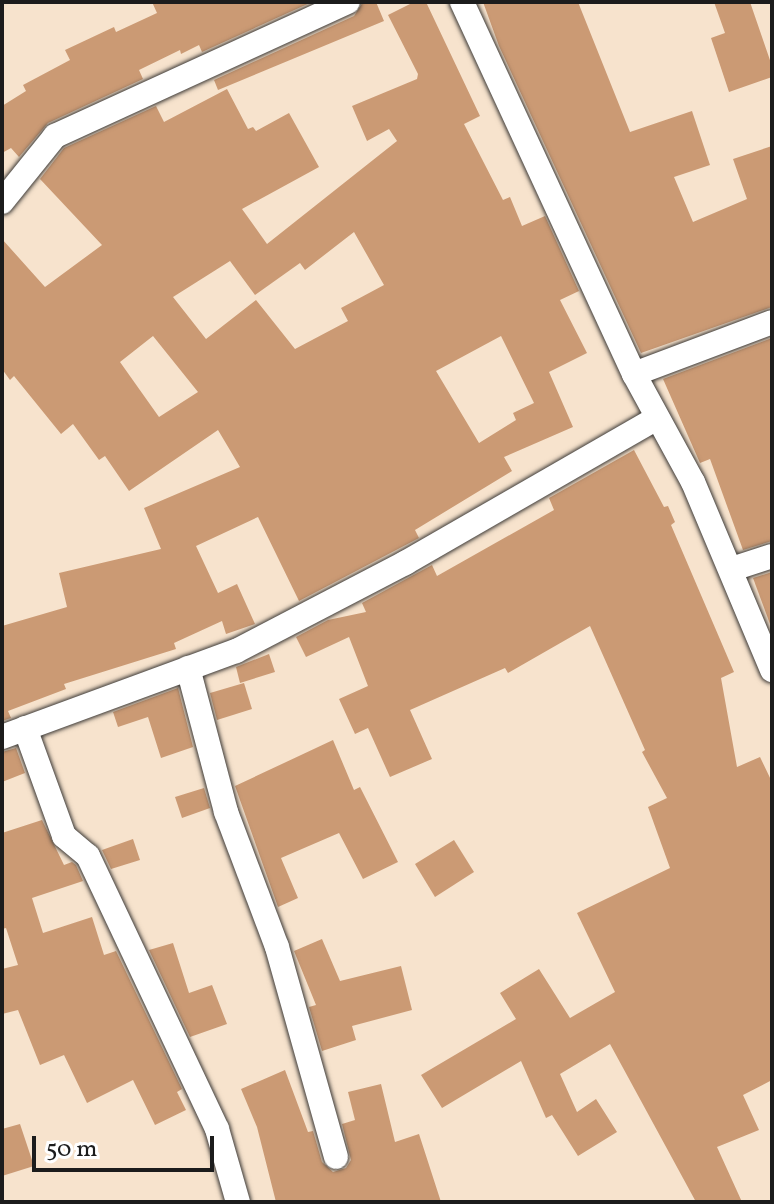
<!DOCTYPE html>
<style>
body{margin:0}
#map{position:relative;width:774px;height:1204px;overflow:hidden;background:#f7e3cd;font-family:Vollkorn,serif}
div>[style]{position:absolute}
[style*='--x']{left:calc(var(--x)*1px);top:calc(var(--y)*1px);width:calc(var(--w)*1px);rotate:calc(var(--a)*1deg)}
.building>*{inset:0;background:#cb9a74}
.roads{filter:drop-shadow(0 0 2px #3d3a37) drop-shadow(0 0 2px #3d3a37)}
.minor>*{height:24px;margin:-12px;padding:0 12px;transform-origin:12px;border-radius:12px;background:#fff}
span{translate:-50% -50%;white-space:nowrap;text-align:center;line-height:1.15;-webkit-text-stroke:7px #fff;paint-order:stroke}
.frame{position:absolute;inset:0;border:4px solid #1c1c1c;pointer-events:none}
.scale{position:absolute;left:32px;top:1136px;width:182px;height:36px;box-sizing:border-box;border:4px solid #1c1c1c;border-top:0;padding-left:10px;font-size:24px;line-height:28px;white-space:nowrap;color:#1c1c1c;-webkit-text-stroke:6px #fff;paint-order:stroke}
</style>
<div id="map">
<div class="building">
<div style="clip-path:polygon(152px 2px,312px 2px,202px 52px,199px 45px,181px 54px,180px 50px,139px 70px,143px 79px,48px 123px,19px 157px,11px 148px,2px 153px,2px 106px,26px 91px,23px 85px,70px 60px,65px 50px,114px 27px,116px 32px,157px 13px)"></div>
<div style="clip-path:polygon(363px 2px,376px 2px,384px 21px,218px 90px,214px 80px,354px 16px)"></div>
<div style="clip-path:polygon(evenodd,414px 2px,426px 2px,480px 116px,464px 124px,503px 200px,510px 197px,522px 226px,545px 216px,579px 291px,560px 300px,587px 353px,549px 372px,573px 427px,504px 457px,512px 471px,415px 530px,419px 538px,299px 601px,258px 517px,196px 546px,218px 593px,237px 584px,255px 624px,226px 634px,222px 621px,174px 643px,176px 649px,64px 684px,66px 689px,8px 711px,11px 718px,2px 721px,2px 626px,67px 607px,59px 573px,161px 549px,144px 508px,240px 467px,218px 430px,129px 491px,105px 456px,99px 460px,73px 424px,61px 434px,14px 376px,10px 380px,2px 369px,2px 239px,45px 287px,102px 245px,40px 179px,64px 148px,156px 106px,164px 122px,227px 89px,248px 129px,253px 127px,256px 131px,289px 113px,319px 167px,242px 209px,267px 244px,397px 141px,389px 129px,367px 141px,352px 106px,417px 79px,418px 74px,388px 15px,414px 2px,354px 232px,384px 285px,341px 308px,348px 321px,295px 349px,256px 300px,206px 339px,173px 297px,230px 261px,255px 295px,300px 263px,305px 270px,354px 232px,414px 2px,153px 336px,198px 392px,159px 417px,120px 362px,153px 336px,414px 2px,501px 336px,534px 403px,513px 413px,516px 420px,479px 443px,436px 371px,501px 336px)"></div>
<div style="clip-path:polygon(483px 2px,578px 2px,630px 132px,692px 111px,710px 165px,674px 177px,693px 222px,747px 199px,733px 159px,772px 146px,772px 307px,641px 353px,499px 46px)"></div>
<div style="clip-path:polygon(714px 2px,750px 2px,772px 66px,772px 77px,729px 92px,711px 38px,725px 33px)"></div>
<div style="clip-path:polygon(772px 338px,772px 541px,743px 550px,710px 459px,700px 463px,663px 379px)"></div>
<div style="clip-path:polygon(634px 450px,664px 507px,668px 506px,675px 522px,671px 525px,734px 672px,721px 678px,737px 767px,760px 757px,772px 782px,772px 1080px,743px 1095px,759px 1130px,717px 1147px,742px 1202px,696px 1202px,610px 1044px,560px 1074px,577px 1112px,596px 1099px,617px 1132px,578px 1156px,552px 1115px,546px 1118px,521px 1061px,442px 1108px,421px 1075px,516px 1019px,500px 993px,539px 969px,570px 1018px,615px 992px,577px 913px,670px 868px,648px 807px,667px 798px,642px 752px,645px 750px,590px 626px,508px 673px,505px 668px,410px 710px,432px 759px,390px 777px,368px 728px,355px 734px,339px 699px,368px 686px,349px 637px,306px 657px,296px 637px,328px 620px,366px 612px,362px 603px,432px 565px,437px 576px,554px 510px,549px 498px)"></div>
<div style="clip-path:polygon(772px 572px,772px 623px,770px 624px,753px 578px)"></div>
<div style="clip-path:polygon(269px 654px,275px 672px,240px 683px,236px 667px)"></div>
<div style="clip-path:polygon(244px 683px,252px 709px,217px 720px,210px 693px)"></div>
<div style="clip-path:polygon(178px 688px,193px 747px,161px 758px,148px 717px,118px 727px,113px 712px)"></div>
<div style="clip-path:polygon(333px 740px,354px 790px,360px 787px,398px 862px,363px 879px,339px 833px,281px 858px,298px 898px,278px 907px,235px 786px)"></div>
<div style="clip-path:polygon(16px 748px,25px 773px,2px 782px,2px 752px)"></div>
<div style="clip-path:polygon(204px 788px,210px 808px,182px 818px,175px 797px)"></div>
<div style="clip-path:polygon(42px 820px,64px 865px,72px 862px,76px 865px,83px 881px,32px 898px,43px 933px,92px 917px,104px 955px,116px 951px,182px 1089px,177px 1092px,186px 1110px,155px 1125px,133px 1080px,87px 1103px,64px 1055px,40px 1065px,18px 1010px,2px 1014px,2px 969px,18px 965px,6px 928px,2px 929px,2px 833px)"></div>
<div style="clip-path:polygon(133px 839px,140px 860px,111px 869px,102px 850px)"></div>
<div style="clip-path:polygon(454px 840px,474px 872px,435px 897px,415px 864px)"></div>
<div style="clip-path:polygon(322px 939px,340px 981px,401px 966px,412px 1010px,352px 1026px,356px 1040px,322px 1051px,309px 1007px,316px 1005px,294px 951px)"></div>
<div style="clip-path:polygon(173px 943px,189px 993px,212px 985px,227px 1024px,190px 1037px,149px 950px)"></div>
<div style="clip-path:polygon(285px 1070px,308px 1132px,313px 1131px,322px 1162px,333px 1172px,346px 1168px,351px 1160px,342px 1124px,355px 1120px,348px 1092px,381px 1084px,395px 1142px,419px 1134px,441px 1202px,276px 1202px,257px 1127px,241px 1089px)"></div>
<div style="clip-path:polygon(20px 1124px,34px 1166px,2px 1176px,2px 1129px)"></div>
</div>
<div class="roads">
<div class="minor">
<div style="--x:462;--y:2;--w:410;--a:65.2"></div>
<div style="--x:634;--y:374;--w:123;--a:61.4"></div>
<div style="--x:693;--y:482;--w:204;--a:67.2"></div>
<div style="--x:2;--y:202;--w:85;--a:-51.2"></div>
<div style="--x:55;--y:136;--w:322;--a:-24.6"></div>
<div style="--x:634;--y:374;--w:147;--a:-20.6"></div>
<div style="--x:732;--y:569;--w:42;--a:-18"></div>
<div style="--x:188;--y:668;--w:149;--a:75.2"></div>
<div style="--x:226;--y:812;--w:144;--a:69.3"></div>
<div style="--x:277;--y:947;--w:218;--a:74.3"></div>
<div style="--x:25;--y:728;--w:115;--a:70.1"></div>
<div style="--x:64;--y:836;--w:31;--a:40"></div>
<div style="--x:88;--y:856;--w:302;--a:64.7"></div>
<div style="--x:217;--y:1129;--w:76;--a:74"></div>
<div style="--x:2;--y:737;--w:249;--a:-20.2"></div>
<div style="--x:236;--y:651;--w:191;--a:-27.5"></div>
<div style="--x:405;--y:563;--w:291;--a:-29.9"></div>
</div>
</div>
<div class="frame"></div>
<div class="scale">50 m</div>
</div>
